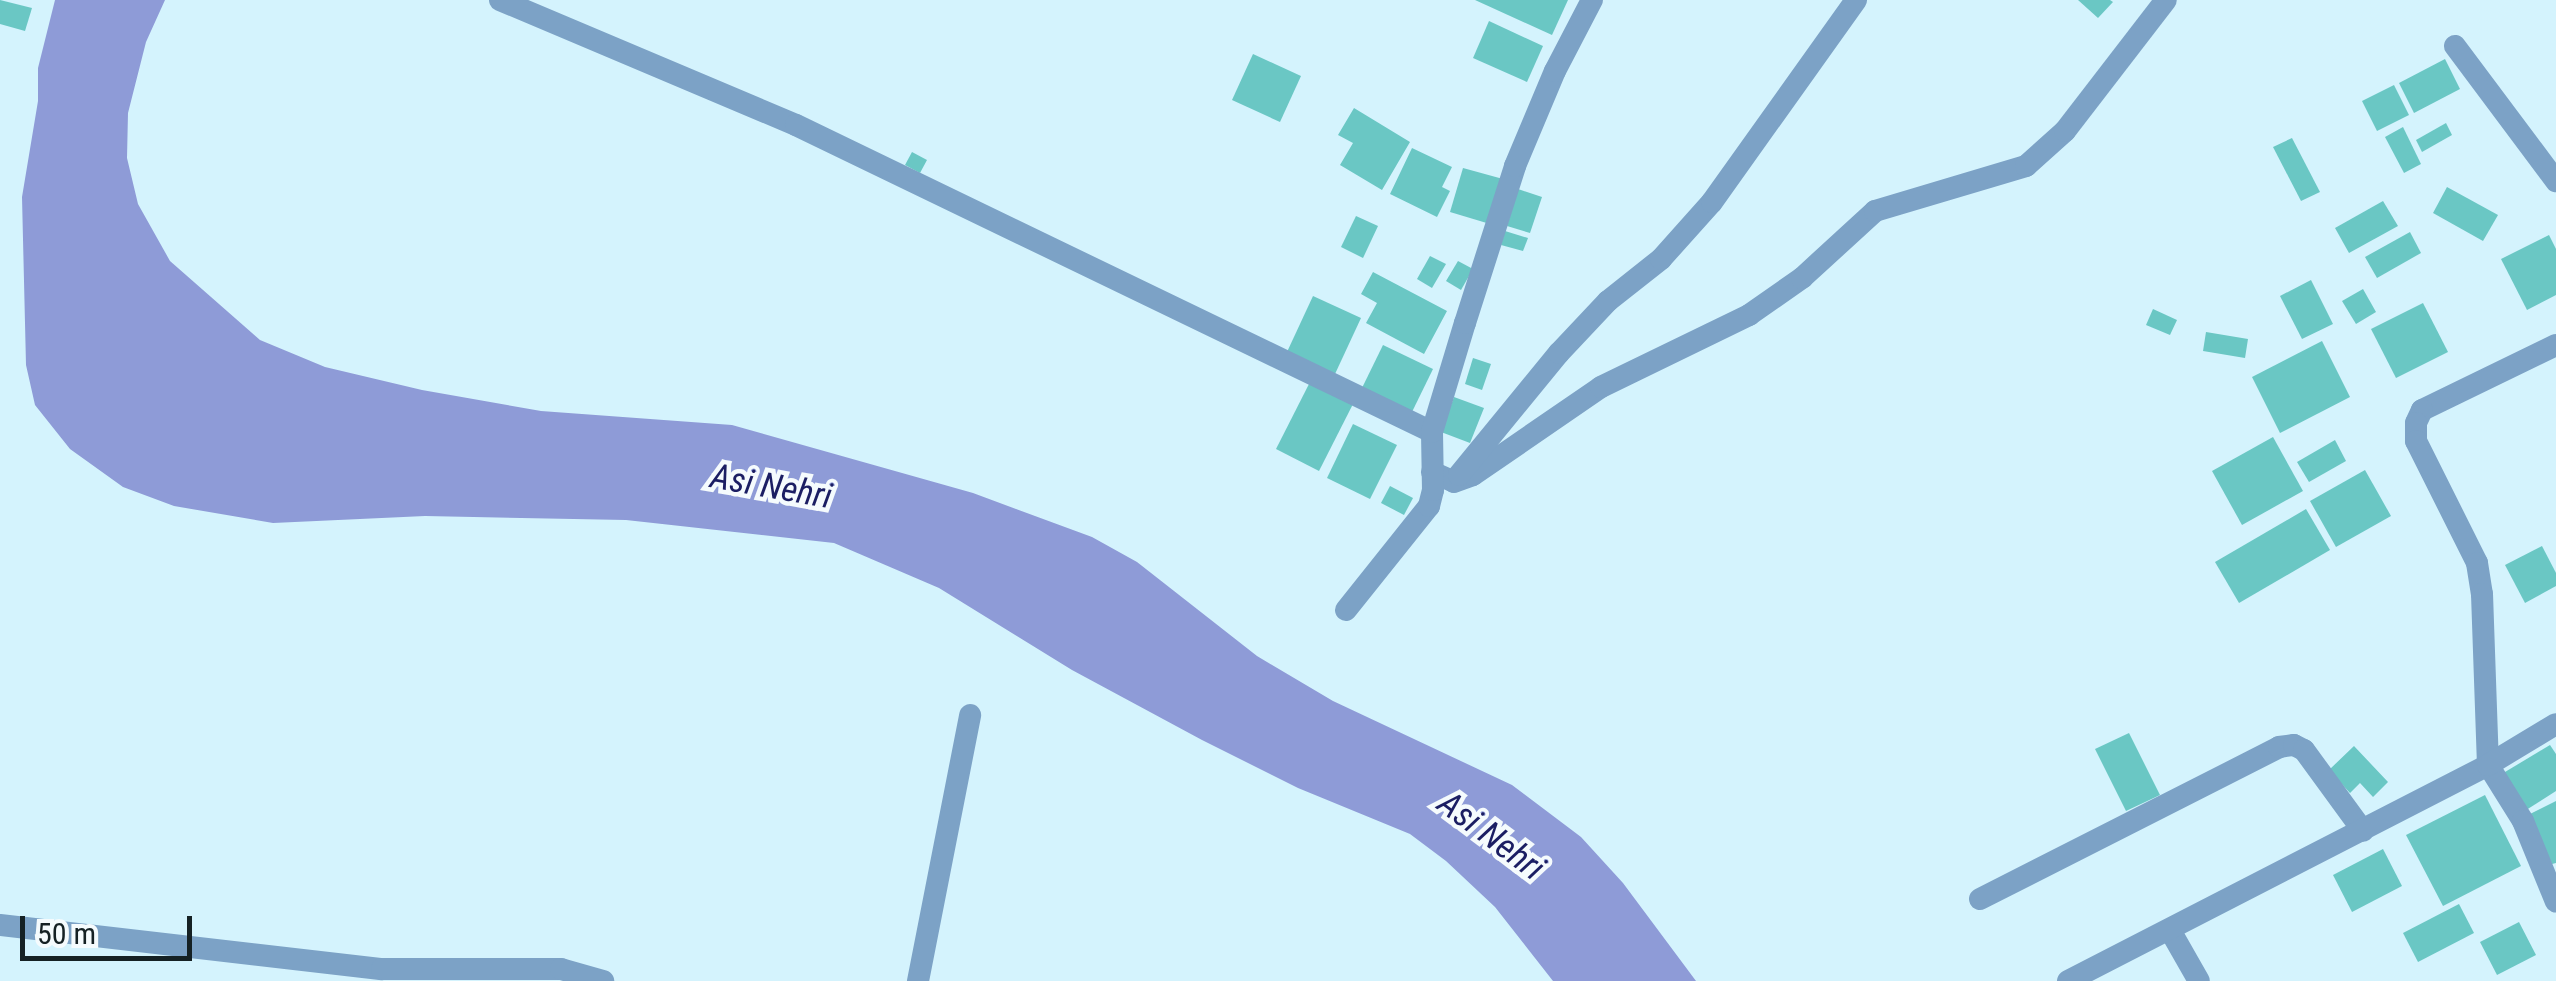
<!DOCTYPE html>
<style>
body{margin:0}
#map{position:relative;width:2556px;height:981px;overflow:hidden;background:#d4f3fd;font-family:"Roboto Condensed",sans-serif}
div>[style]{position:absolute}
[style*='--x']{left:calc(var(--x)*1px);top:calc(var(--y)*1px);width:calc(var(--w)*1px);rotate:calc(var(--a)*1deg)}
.water>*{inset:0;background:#8e9bd7}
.building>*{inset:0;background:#6ac7c4}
.minor>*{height:22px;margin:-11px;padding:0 11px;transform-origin:11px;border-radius:11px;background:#7ca2c6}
span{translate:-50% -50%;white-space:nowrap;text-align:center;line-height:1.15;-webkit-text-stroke:9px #f5fbfd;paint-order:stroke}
.water-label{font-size:35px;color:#1b1e63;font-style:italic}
.scale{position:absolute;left:20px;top:916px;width:172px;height:45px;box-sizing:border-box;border:5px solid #152124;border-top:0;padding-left:12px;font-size:30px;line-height:35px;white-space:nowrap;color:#152124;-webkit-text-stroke:8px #f5fbfd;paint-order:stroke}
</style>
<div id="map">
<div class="water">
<div style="clip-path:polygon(55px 0,165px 0,146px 42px,128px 113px,127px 158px,138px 204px,170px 261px,260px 340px,325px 367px,422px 390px,541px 411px,732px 425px,973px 493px,1092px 537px,1137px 562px,1257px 656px,1333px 701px,1512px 785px,1581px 837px,1623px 883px,1696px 981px,1553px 981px,1495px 907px,1446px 861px,1410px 834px,1298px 788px,1202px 740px,1072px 670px,939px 588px,834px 543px,626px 520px,425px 516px,273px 523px,174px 506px,123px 487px,70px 449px,35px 405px,26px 365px,22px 197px,38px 101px,38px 68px)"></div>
</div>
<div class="building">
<div style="clip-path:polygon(0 0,32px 8px,25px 31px,0 24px)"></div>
<div style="clip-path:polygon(1475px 0,1568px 0,1552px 35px)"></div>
<div style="clip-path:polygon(2078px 0,2110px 0,2113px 2px,2098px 18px)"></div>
<div style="clip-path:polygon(1489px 21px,1543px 46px,1527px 82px,1473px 58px)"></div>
<div style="clip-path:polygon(1253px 54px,1301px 76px,1280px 122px,1232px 100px)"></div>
<div style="clip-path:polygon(2445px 59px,2460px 89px,2414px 113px,2399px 83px)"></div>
<div style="clip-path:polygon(2394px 85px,2409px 115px,2377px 131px,2362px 101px)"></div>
<div style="clip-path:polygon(1354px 108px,1410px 142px,1382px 190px,1340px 165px,1353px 143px,1338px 135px)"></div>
<div style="clip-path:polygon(2446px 123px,2452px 135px,2422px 152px,2416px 140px)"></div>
<div style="clip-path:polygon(2403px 127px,2421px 164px,2404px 173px,2385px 137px)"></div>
<div style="clip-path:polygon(2292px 138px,2320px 192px,2301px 201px,2273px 147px)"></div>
<div style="clip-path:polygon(1412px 148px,1452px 167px,1442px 187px,1450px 191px,1437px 217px,1390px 194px)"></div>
<div style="clip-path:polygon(912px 152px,927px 160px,920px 173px,905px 165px)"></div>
<div style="clip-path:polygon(1463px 168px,1503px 179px,1490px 224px,1450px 212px)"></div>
<div style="clip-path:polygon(2447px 187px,2498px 215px,2483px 241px,2433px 213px)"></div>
<div style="clip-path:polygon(1518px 189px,1542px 197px,1530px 233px,1507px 226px)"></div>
<div style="clip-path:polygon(2383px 201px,2398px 226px,2349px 253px,2335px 228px)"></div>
<div style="clip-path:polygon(1356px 216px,1378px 226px,1363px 258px,1341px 247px)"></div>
<div style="clip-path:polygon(1505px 231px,1528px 238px,1523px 251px,1501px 245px)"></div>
<div style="clip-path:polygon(2410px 232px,2421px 253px,2377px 278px,2365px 257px)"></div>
<div style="clip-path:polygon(2549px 235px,2556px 249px,2556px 295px,2527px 310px,2501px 259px)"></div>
<div style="clip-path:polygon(1430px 256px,1446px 264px,1432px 288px,1417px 279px)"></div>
<div style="clip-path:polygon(1458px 261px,1473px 269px,1461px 290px,1446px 281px)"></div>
<div style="clip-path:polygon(1373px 272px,1447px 311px,1424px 354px,1366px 323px,1377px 303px,1361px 294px)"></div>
<div style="clip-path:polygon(2311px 280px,2333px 324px,2302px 339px,2280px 296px)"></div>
<div style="clip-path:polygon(2363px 289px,2376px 312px,2356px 324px,2342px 301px)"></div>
<div style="clip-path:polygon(1313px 296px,1361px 318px,1335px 374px,1287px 352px)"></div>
<div style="clip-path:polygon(2423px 303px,2448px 352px,2396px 378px,2371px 329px)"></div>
<div style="clip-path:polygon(2153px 309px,2177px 320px,2170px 335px,2146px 325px)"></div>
<div style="clip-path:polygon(2206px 332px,2248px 339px,2245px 358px,2203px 351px)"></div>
<div style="clip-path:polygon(2322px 341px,2350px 397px,2280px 433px,2252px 377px)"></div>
<div style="clip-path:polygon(1383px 345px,1433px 369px,1411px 414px,1361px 390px)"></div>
<div style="clip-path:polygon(1473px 358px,1491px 364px,1482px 390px,1465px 384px)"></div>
<div style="clip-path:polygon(1310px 382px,1353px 404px,1319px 471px,1276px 449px)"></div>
<div style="clip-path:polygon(1454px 397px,1484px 408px,1470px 443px,1441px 432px)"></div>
<div style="clip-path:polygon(1353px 424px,1397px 445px,1370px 499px,1327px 478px)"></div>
<div style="clip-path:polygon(2273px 437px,2303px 491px,2242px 525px,2212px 471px)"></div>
<div style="clip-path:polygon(2335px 440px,2346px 461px,2309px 482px,2297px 462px)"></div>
<div style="clip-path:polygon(2365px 470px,2391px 516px,2336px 547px,2310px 501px)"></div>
<div style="clip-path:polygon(1390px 486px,1413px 498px,1404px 515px,1381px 503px)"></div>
<div style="clip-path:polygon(2306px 509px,2330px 550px,2239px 603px,2215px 562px)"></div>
<div style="clip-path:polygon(2542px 546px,2556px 573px,2556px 586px,2525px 603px,2505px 565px)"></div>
<div style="clip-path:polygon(2129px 733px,2160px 795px,2126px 811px,2095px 749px)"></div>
<div style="clip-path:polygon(2550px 745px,2556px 754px,2556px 791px,2523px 812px,2500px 775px)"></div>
<div style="clip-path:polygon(2354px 746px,2388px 782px,2373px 797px,2360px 783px,2350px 793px,2329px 770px)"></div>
<div style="clip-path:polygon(2485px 795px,2521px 866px,2443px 906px,2406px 835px)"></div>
<div style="clip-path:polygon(2556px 801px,2556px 863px,2552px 864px,2528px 815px)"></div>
<div style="clip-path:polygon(2383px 849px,2402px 886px,2352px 912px,2333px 875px)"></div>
<div style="clip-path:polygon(2459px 904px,2474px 933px,2418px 962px,2403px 933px)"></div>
<div style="clip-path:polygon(2519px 922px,2536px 955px,2497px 975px,2480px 942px)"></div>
</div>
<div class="minor">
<div style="--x:500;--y:0;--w:321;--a:22.9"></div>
<div style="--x:796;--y:125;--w:706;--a:25.77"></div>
<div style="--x:2455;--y:46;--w:169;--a:53.2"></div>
<div style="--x:2556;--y:345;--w:149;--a:154.1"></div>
<div style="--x:2422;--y:410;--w:14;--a:115"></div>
<div style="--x:2416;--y:423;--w:18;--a:90"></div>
<div style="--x:2416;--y:441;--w:136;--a:63.4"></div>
<div style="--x:2477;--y:563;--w:31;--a:81"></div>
<div style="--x:2482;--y:594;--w:171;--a:88"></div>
<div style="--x:2488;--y:765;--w:66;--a:58"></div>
<div style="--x:2523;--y:821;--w:87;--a:67.8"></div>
<div style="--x:1432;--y:472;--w:24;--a:24"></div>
<div style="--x:1454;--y:482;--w:20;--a:-20"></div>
<div style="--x:1473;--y:475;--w:155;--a:-34.5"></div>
<div style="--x:1601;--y:387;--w:165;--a:-25.9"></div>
<div style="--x:1749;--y:315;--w:65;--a:-34.9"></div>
<div style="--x:1802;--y:278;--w:99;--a:-42.5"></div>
<div style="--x:1875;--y:211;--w:158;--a:-16.6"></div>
<div style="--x:2026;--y:166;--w:52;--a:-41.9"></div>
<div style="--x:2065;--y:131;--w:165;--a:-52.4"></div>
<div style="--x:1459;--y:475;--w:158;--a:-50.7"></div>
<div style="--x:1559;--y:353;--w:71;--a:-46.7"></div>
<div style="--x:1608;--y:301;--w:68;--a:-38.4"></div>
<div style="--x:1661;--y:259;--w:76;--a:-48.2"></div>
<div style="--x:1712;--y:202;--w:248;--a:-54.5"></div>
<div style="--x:1346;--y:610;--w:133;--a:-51.4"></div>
<div style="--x:1429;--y:506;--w:16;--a:-76"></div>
<div style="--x:1433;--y:490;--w:58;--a:-91"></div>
<div style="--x:1432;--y:432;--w:114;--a:-73.2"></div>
<div style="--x:1465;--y:323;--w:165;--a:-72.3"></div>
<div style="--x:1515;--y:166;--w:103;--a:-67.2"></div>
<div style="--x:1555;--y:71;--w:80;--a:-62.5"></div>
<div style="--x:1980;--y:899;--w:335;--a:-26.9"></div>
<div style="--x:2279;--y:747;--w:15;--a:-8"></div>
<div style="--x:2294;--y:745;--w:11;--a:27"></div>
<div style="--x:2304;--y:750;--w:100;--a:53.9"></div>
<div style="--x:0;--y:925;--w:385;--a:6.6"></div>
<div style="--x:382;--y:969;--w:179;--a:0"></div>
<div style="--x:561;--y:969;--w:44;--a:15.9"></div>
<div style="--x:2171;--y:932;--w:56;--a:60.3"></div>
<div style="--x:918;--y:981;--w:271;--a:-78.9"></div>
<div style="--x:2068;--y:981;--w:472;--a:-27.2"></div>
<div style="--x:2488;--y:765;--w:79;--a:-31.1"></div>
</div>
<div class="water-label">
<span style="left:771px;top:487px;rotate:10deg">Asi Nehri</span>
<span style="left:1491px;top:836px;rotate:37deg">Asi Nehri</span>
</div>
<div class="scale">50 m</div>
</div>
